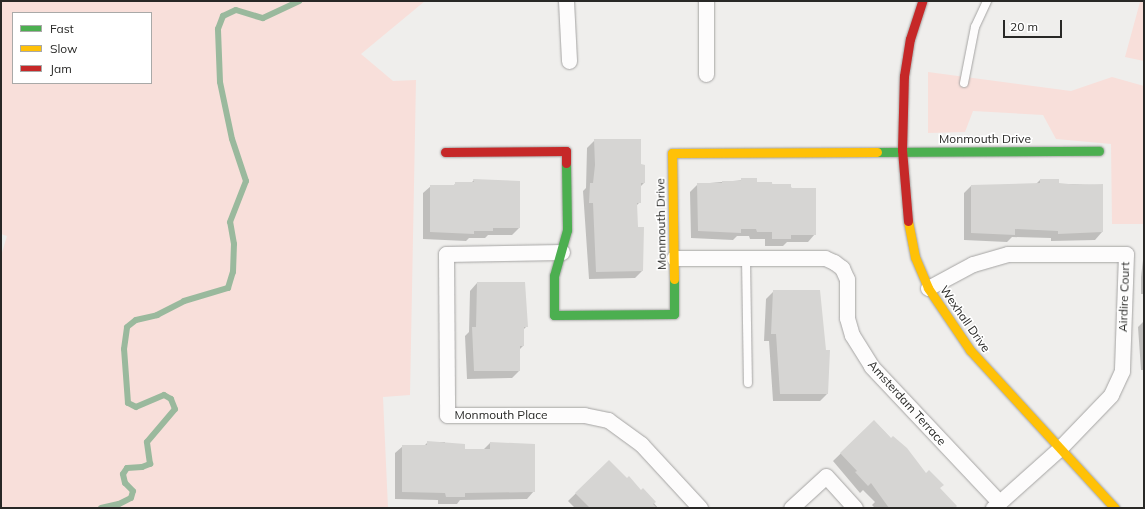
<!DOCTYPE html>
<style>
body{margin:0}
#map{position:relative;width:1145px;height:509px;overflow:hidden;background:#efeeec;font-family:Mulish,sans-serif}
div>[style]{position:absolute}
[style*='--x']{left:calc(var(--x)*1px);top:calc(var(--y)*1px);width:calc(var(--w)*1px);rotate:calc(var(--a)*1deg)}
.green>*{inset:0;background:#f8dfda}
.shadow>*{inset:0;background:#0003}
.stream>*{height:6px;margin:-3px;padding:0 3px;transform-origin:3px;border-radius:3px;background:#9ab99d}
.building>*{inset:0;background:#d6d5d3}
.roads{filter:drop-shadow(0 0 1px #a5a4a3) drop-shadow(0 0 1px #a5a4a3)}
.lane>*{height:8px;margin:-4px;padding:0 4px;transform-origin:4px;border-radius:4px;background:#fdfcfc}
.street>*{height:15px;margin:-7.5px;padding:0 7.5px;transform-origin:7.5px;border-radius:7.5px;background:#fdfcfc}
.fast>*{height:9px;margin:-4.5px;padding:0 4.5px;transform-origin:4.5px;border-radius:4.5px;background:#4caf50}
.slow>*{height:9px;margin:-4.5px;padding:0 4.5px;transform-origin:4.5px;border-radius:4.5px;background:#ffc107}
.jam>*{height:9px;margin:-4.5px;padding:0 4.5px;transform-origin:4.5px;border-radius:4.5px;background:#c62828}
span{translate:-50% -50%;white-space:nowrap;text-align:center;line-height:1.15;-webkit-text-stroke:3px #fff;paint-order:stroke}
.street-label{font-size:12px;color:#282826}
.frame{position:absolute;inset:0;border:2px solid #282826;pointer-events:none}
.legend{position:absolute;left:12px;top:12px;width:140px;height:72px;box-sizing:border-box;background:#fff;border:1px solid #a9a9a8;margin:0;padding:5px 7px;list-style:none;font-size:12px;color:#282826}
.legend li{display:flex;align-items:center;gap:8px;height:20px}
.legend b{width:20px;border:1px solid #a9a9a8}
.scale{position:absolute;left:1003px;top:20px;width:59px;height:18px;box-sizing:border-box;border:2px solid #282826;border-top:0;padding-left:5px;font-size:12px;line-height:14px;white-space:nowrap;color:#282826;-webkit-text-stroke:3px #fff;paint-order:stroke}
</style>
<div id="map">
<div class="green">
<div style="clip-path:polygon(evenodd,1px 1px,425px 1px,361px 54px,393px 81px,416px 80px,410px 395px,383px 397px,388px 508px,1px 508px,1px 256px,7px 236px,1px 234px,1px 1px,13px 13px,151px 13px,151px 83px,13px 83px,13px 13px)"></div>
<div style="clip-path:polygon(1140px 2px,1144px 2px,1144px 61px,1125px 57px)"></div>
<div style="clip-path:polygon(928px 72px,1071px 91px,1112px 77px,1144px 86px,1144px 224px,1112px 224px,1111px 144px,1056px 139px,1043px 115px,973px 111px,965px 132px,928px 133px)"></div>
</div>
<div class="shadow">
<div style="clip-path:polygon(595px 140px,640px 165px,644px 183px,640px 187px,640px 202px,636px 206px,637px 228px,642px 271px,635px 278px,589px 279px,583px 191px,586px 188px,587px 148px)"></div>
<div style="clip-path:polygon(756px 179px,756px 183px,790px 185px,815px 234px,808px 242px,787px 242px,783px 246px,765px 246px,765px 239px,750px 239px,749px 236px,737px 236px,733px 240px,691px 238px,690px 192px,698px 184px)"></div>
<div style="clip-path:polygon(474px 180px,492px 180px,519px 228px,512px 235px,488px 235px,485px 238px,469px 238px,466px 241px,423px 239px,423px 193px,431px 186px,453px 186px,456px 183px,471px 183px)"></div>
<div style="clip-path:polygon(1040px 180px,1058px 184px,1102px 185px,1102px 232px,1095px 240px,1051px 241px,1051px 238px,1012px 237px,1007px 242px,964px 240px,964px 193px,971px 186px,1036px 184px)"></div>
<div style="clip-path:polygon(1144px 251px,1144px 294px,1141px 294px,1141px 277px)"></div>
<div style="clip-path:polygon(477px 283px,527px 326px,523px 330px,523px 346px,519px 350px,519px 371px,512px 378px,467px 379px,465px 336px,469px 332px,470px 291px)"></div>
<div style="clip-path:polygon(774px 291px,827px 394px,820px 401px,773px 401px,769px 341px,764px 341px,766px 299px)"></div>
<div style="clip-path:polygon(1144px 310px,1144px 370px,1141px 370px,1138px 327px,1143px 322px)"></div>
<div style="clip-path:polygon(874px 421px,939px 488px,954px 508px,875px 508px,872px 505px,875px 502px,863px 490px,860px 493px,833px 461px)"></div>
<div style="clip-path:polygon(428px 442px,445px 442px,445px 445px,464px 450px,483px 450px,490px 443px,534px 491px,527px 499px,460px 500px,457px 504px,438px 504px,438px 500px,395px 499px,395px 453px,403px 446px,424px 446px)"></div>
<div style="clip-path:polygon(609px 461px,626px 479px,641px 491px,643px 490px,658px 508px,575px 508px,568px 501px)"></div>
</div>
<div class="stream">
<div style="--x:101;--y:508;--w:18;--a:-13"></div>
<div style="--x:119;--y:504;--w:13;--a:-27"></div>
<div style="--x:131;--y:498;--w:7;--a:-74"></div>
<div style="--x:133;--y:491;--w:11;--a:-135"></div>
<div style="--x:125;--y:483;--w:9;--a:-103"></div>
<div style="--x:123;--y:474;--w:7;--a:-56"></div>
<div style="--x:127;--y:468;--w:15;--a:-4"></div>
<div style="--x:142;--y:467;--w:9;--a:-21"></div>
<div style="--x:150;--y:464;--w:22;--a:-98"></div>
<div style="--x:147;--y:442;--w:43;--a:-49.7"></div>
<div style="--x:175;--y:409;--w:11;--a:-112"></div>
<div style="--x:171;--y:399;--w:8;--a:-150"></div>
<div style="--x:164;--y:395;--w:30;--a:157"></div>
<div style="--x:136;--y:407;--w:9;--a:-153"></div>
<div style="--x:128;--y:403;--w:54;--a:-94.2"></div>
<div style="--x:124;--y:349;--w:22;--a:-82"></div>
<div style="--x:127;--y:327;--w:11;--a:-38"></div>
<div style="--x:136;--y:320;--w:22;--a:-13"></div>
<div style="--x:157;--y:315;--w:30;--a:-27"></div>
<div style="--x:184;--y:301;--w:46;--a:-16.5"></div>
<div style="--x:228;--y:288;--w:17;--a:-73"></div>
<div style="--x:233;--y:272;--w:28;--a:-88"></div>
<div style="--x:234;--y:244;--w:22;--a:-100"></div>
<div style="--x:230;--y:222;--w:44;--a:-68.7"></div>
<div style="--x:246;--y:181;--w:44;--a:-108.4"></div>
<div style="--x:232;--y:139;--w:58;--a:-101.9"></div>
<div style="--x:220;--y:82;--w:53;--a:-92.2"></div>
<div style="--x:218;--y:29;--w:14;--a:-69"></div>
<div style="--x:223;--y:16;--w:14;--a:-25"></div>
<div style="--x:236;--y:10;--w:28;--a:17"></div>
<div style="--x:263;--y:18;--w:40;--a:-25"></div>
</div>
<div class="building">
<div style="clip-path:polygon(594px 139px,641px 139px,641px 164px,645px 165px,645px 183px,641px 183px,641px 203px,637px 203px,638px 227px,644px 227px,643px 271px,596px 272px,593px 203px,589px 203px,590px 183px,593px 183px,595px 165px)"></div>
<div style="clip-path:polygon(741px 178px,757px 178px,757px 182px,772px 182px,772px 184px,791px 184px,791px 188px,816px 188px,816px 235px,791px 235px,791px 239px,772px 239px,772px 232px,757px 232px,756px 229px,741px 229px,741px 233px,698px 231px,697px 183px,722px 183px,722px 181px,741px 181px)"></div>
<div style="clip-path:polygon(473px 179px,520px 181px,520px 228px,493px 228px,493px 231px,474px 231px,474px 234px,430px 232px,430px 185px,455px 185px,455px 182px,474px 182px)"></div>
<div style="clip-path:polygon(1040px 179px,1059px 179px,1059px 183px,1078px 185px,1103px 184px,1103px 232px,1058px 234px,1058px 231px,1015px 229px,1015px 235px,971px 233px,971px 185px,1040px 183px)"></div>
<div style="clip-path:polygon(477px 282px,525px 282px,528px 327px,524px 327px,524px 346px,520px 346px,520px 371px,474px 371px,472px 327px,476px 327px)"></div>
<div style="clip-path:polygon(773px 290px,820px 290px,826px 350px,830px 350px,828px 394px,780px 394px,776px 334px,771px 334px)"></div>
<div style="clip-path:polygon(874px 420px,891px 438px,893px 436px,907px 448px,926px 473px,929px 470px,944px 485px,940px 488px,957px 506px,955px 508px,889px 508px,871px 483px,868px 486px,855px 472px,857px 471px,840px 453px)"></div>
<div style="clip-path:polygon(427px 441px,465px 444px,465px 449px,490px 449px,490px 442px,535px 444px,535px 492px,465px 493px,465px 497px,446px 497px,445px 493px,402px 492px,402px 445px,427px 445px)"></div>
<div style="clip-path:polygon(609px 460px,627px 478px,629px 476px,641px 490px,643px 488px,656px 502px,653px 504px,657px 508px,590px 508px,575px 493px)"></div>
</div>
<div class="roads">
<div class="lane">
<div style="--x:964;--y:83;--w:57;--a:-78.9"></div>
<div style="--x:975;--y:27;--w:29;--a:-65"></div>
<div style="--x:746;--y:259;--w:124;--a:89.1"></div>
</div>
<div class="street">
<div style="--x:566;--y:1;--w:60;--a:87.1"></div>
<div style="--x:706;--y:74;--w:73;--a:-90"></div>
<div style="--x:562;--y:252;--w:116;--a:179"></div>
<div style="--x:446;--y:254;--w:161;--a:89.6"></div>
<div style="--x:447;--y:415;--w:137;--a:0"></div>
<div style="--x:584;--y:415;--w:25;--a:12"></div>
<div style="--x:608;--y:420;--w:41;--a:36"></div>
<div style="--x:641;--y:444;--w:87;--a:47.3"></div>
<div style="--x:674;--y:258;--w:151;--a:0"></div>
<div style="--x:825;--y:258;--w:10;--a:24"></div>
<div style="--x:834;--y:262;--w:10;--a:37"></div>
<div style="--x:842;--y:268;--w:12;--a:66"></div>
<div style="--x:847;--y:279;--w:39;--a:90"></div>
<div style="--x:847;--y:318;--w:18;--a:74"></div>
<div style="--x:852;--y:335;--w:36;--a:58"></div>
<div style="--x:871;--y:366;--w:187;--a:46.7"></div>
<div style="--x:928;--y:288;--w:51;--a:-28.1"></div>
<div style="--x:973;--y:264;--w:36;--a:-16"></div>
<div style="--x:1008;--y:254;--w:118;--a:0"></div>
<div style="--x:1126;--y:254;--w:117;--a:92"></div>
<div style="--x:1122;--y:371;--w:26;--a:115"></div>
<div style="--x:1111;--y:395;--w:75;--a:133.9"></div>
<div style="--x:1059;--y:449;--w:89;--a:138.2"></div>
<div style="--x:791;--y:508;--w:47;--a:-42.4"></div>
<div style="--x:826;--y:476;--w:43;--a:47.8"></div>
</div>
<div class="fast">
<div style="--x:877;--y:152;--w:222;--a:-0.3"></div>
<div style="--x:566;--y:163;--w:67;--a:89.1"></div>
<div style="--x:567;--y:230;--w:48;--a:105.8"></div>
<div style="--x:554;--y:276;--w:39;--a:90"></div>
<div style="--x:554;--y:315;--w:120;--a:-0.5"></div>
<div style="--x:674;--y:314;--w:35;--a:-90"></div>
</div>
<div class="slow">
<div style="--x:908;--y:221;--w:37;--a:79"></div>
<div style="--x:915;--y:257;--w:34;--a:67"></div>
<div style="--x:928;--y:288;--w:75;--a:55.9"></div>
<div style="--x:970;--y:350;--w:214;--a:47.5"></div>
<div style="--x:674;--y:279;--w:126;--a:-90.9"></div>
<div style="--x:672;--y:153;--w:205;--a:-0.3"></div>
</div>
<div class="jam">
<div style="--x:445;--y:152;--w:121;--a:-0.5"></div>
<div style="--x:566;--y:151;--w:12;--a:90"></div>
<div style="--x:908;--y:221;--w:71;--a:-94.8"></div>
<div style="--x:902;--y:150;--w:74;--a:-88.5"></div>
<div style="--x:904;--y:76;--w:37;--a:-81"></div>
<div style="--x:910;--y:39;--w:40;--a:-72"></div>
</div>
</div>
<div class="street-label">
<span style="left:985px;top:139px">Monmouth Drive</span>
<span style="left:661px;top:224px;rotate:-91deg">Monmouth Drive</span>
<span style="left:1124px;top:297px;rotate:-88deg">Airdire Court</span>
<span style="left:965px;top:319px;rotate:55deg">Wexhall Drive</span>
<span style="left:907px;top:403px;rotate:48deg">Amsterdam Terrace</span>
<span style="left:501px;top:415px">Monmouth Place</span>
</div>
<div class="frame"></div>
<ul class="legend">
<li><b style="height:5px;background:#4caf50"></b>Fast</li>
<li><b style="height:5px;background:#ffc107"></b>Slow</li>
<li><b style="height:5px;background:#c62828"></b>Jam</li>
</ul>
<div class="scale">20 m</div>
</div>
